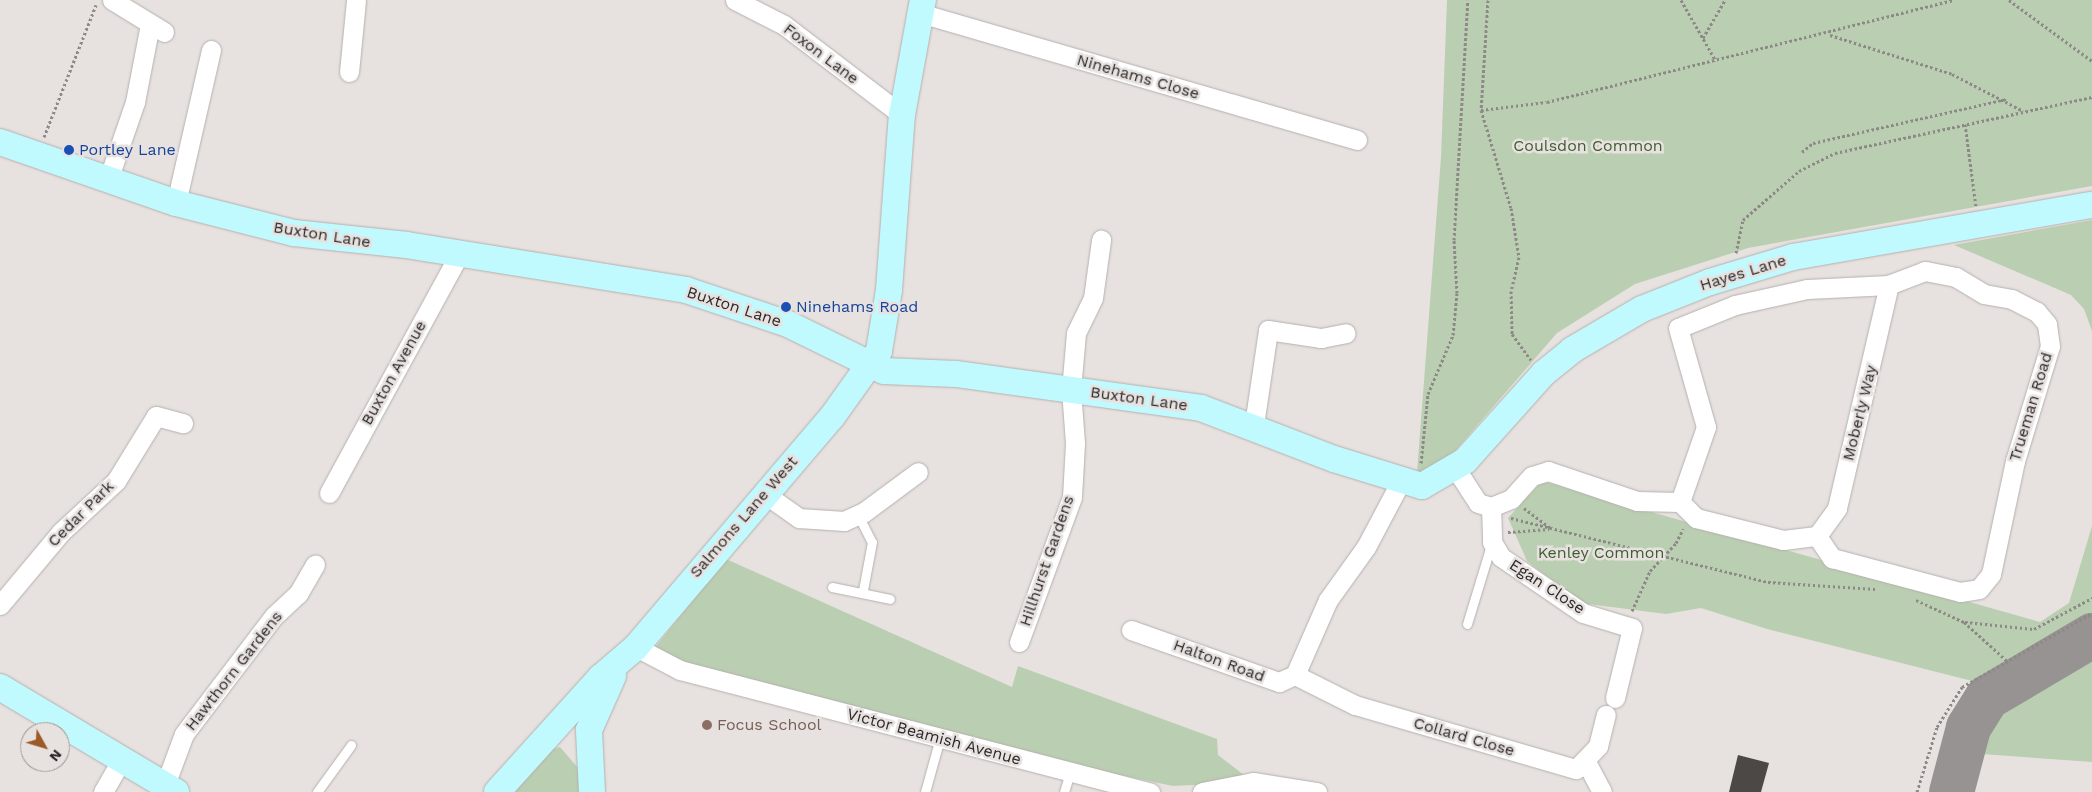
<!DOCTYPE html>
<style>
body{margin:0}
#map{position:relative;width:2092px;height:792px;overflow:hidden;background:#e7e2e0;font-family:"Work Sans",sans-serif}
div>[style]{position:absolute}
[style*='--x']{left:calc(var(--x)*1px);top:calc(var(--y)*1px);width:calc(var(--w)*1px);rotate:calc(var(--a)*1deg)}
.green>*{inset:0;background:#bacfb2}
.taxiway>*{height:45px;margin:-22.5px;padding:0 22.5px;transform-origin:22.5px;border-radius:22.5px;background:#969392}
.building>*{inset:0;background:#4b4845}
.path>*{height:3px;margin-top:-1.5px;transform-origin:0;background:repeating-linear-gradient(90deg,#8c8987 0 2.5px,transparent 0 5px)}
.roads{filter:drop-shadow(0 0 1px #b5b0ad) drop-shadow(0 0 1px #b5b0ad)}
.lane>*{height:9px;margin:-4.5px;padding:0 4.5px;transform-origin:4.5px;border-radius:4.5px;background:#fff}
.street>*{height:19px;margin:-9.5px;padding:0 9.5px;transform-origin:9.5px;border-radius:9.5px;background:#fff}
.secondary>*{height:26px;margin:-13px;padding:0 13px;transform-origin:13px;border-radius:13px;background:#c0faff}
.dots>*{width:14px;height:14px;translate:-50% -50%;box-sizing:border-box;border:2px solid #e7e2e0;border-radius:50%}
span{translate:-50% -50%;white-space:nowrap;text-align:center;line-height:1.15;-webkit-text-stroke:5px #e7e2e0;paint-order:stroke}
.street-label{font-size:16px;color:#2b2928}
.park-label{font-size:16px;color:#3f5e30}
.transit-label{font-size:16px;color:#164399}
.left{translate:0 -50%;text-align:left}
.education-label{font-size:16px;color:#785e54}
.north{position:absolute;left:20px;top:722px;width:50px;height:50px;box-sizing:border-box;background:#e7e2e0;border:1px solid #9c9896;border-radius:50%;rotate:129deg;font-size:14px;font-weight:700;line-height:20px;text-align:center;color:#2b2928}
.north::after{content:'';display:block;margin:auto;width:18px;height:22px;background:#9c5a28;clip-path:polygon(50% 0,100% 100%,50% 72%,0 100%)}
</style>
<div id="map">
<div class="green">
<div style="clip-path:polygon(1447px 0,2092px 0,2092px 186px,1748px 248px,1635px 284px,1557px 333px,1455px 451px,1433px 470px,1417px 473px,1441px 157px)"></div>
<div style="clip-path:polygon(2092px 220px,2092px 331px,2084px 309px,2071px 295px,1954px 245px)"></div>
<div style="clip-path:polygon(1542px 481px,2040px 622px,2069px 603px,2092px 526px,2092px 622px,1984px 684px,1767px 629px,1701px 608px,1666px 614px,1580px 603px,1527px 561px,1508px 518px)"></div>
<div style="clip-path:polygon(726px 559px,1012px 687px,1018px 666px,1217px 739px,1218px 755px,1253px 782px,1317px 792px,1238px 792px,1251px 782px,1173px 786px,1091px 769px,692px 664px,654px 649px)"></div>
<div style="clip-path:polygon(2092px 655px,2092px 762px,1981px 754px,1993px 709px,2079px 656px)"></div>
<div style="clip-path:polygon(560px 747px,579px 769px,584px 792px,511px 792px,549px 750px)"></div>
</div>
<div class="taxiway">
<div style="--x:1951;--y:792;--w:67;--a:-75.3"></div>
<div style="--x:1968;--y:727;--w:36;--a:-58"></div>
<div style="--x:1987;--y:697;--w:122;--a:-30.6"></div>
</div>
<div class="building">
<div style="clip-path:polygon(1738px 755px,1769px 763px,1761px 792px,1729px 792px)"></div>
</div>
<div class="path">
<div style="--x:1488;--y:0;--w:110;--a:93.6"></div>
<div style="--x:1481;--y:110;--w:102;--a:73"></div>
<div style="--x:1511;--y:208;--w:50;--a:80.7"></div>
<div style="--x:1519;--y:257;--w:35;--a:103"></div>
<div style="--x:1511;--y:291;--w:43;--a:88.7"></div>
<div style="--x:1512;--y:334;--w:32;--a:54"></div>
<div style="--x:1681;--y:0;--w:70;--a:60.2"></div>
<div style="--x:2009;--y:0;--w:103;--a:36.3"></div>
<div style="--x:1830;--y:35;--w:128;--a:17.7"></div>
<div style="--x:1952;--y:74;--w:80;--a:27.5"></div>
<div style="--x:1703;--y:38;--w:44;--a:-59.9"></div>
<div style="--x:1481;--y:110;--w:66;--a:-6.9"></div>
<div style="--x:1547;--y:102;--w:419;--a:-14.1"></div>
<div style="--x:1965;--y:124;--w:83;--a:82.4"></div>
<div style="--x:44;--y:137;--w:142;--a:-68.5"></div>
<div style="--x:1802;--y:152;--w:14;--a:-39"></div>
<div style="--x:1813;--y:143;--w:198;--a:-12.8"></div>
<div style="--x:1736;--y:253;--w:34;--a:-78"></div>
<div style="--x:1743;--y:220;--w:74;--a:-41.2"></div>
<div style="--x:1799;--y:171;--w:40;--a:-26.6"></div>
<div style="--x:1835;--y:153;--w:263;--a:-12.3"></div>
<div style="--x:1421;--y:463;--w:69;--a:-84.2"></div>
<div style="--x:1428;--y:394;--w:64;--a:-67"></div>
<div style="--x:1453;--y:335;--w:42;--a:-84.6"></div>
<div style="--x:1457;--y:293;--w:53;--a:-93.2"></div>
<div style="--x:1454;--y:240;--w:240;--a:-86.7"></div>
<div style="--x:1524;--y:508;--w:34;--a:37"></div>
<div style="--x:1511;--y:518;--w:265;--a:14"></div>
<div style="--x:1768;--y:582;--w:108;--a:3.7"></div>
<div style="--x:1508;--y:532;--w:41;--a:-4.2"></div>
<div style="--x:1916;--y:600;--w:53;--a:24.6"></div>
<div style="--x:1964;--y:622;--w:58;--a:42.2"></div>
<div style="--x:1632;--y:611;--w:44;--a:-65.8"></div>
<div style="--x:1650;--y:571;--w:38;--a:-47"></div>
<div style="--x:1676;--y:543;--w:16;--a:-63"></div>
<div style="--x:1965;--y:622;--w:69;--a:5.8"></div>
<div style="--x:2034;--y:629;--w:66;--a:-28.1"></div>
<div style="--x:1917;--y:792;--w:68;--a:-72.9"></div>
<div style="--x:1937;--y:727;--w:47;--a:-58"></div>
<div style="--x:1962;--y:687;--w:150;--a:-29.6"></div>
</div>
<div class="roads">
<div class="lane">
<div style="--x:858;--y:515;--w:30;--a:63"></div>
<div style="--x:872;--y:542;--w:49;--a:100.6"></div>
<div style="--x:832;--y:587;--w:59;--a:11.7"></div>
<div style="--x:1467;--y:624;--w:83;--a:-73.1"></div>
<div style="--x:317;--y:792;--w:58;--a:-54.1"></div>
<div style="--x:925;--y:792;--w:56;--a:-74.5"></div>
<div style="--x:1064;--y:792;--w:21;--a:-73"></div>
</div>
<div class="street">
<div style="--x:112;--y:0;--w:61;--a:31.6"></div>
<div style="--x:735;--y:0;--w:55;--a:27"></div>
<div style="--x:784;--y:25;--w:148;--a:37.3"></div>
<div style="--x:920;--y:13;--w:455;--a:16.2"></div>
<div style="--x:349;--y:72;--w:72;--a:-84.4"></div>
<div style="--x:108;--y:180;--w:83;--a:-70.9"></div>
<div style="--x:135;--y:102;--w:79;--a:-79.1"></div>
<div style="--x:176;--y:203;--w:157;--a:-77.1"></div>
<div style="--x:1254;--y:425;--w:96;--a:-81.6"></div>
<div style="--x:1268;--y:330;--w:54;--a:8.6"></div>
<div style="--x:1321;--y:338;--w:25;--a:-11"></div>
<div style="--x:1456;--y:469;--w:40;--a:57.1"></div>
<div style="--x:1478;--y:503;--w:14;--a:17"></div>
<div style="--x:1491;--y:507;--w:22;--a:-22"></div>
<div style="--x:1511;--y:499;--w:31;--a:-48"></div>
<div style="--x:1532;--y:476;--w:17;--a:-17"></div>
<div style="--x:1548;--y:471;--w:94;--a:18.6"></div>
<div style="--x:1637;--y:501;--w:43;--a:1.3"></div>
<div style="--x:1680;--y:502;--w:23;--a:45"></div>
<div style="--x:1696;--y:518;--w:90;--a:14.2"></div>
<div style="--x:1783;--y:540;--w:34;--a:-7"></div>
<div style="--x:1817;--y:536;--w:27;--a:56"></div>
<div style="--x:1832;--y:558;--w:132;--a:14.9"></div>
<div style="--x:1960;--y:592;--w:19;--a:-9"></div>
<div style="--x:1979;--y:589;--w:19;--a:-51"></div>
<div style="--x:1991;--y:574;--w:116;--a:-78"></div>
<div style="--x:2015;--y:461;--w:120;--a:-73.1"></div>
<div style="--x:2050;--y:346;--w:22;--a:-98"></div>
<div style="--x:2047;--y:324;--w:16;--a:-130"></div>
<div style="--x:2037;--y:312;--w:28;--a:-153"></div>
<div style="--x:2012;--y:299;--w:28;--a:-170"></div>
<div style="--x:1984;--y:294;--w:33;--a:-149"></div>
<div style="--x:1956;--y:277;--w:32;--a:-169"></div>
<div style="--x:1925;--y:271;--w:39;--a:159"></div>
<div style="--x:1889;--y:285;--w:82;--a:177.2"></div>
<div style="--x:1807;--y:289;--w:74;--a:167.5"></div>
<div style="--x:1735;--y:305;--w:61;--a:158"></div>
<div style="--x:1678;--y:328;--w:103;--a:74.2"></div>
<div style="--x:1706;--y:427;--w:79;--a:109.1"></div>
<div style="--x:329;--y:493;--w:273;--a:-61.4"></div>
<div style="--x:765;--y:494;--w:42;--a:35.2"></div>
<div style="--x:799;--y:518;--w:45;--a:3.8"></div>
<div style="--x:844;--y:521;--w:22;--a:-24"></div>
<div style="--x:864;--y:512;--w:67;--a:-36.5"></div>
<div style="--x:1491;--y:507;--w:35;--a:88"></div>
<div style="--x:1492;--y:542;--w:17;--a:59"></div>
<div style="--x:1501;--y:557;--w:99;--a:34.3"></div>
<div style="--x:1583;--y:613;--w:51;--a:17"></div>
<div style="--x:1632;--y:628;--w:72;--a:103.7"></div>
<div style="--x:1817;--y:536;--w:34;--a:-54"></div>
<div style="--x:1837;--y:508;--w:229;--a:-76.9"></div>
<div style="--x:0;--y:605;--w:95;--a:-50.1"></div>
<div style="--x:61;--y:532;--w:75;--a:-42.8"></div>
<div style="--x:116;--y:481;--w:76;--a:-58.4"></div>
<div style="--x:156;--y:416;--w:28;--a:15"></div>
<div style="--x:1131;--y:630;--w:157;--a:19.4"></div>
<div style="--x:1279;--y:682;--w:17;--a:-24"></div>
<div style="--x:1295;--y:675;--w:82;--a:-66.3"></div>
<div style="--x:1328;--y:600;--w:65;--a:-54.4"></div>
<div style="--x:1366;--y:547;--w:75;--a:-62.1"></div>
<div style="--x:1019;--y:642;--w:154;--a:-69.9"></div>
<div style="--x:1072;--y:497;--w:54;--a:-86.8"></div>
<div style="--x:1075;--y:443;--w:53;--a:-94.3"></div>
<div style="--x:1071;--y:390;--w:57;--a:-85"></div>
<div style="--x:1076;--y:333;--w:39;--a:-64"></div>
<div style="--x:1093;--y:298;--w:59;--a:-82.1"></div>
<div style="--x:636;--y:647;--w:50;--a:27.6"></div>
<div style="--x:680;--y:670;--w:486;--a:14.6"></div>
<div style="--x:1295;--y:675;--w:67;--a:26.6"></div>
<div style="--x:1355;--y:705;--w:230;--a:16.2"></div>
<div style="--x:1576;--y:769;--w:32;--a:-46"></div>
<div style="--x:1598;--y:746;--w:32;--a:-76"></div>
<div style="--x:1585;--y:760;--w:36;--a:62"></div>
<div style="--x:165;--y:785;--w:54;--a:-69.6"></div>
<div style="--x:184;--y:734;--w:148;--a:-52.7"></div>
<div style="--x:274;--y:616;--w:33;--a:-43"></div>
<div style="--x:298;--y:594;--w:34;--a:-60"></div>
<div style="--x:103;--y:792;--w:38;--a:-60"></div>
<div style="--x:1202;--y:792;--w:52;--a:-11.1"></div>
<div style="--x:1253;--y:782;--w:65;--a:8.9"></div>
</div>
<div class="secondary">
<div style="--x:0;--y:142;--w:186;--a:19.1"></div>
<div style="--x:176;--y:203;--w:122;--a:14.3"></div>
<div style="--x:294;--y:233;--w:113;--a:6.1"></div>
<div style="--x:406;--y:245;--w:284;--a:9.1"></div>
<div style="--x:686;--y:290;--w:108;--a:18.4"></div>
<div style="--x:788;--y:324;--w:107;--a:26.1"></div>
<div style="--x:884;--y:371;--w:72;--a:2.4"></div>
<div style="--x:956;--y:374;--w:247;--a:7.9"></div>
<div style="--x:1201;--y:408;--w:142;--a:21"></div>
<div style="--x:1334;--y:459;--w:92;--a:17.1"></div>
<div style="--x:1422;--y:486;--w:50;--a:-30.2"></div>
<div style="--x:1465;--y:461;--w:118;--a:-48.1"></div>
<div style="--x:1544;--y:373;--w:36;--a:-39"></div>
<div style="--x:1572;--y:350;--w:81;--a:-30.4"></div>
<div style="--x:1642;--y:309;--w:73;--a:-21.7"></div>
<div style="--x:1710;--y:282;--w:87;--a:-16.8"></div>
<div style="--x:1793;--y:257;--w:303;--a:-9.9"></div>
<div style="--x:0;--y:687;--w:205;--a:30.8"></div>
<div style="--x:497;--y:792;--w:155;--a:-47.9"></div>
<div style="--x:601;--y:677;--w:46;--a:-40.6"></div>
<div style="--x:636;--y:647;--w:302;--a:-49.6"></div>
<div style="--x:832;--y:417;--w:81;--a:-54.5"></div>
<div style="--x:879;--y:351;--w:62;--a:-80.7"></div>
<div style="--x:889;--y:290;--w:175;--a:-85.8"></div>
<div style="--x:902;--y:115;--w:117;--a:-79.7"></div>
<div style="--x:592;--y:792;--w:62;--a:-92.8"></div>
<div style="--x:589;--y:730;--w:59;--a:-66"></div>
</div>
</div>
<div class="dots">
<div style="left:69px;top:150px;background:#1a4fb4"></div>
<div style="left:786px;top:307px;background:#1a4fb4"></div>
<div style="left:707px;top:725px;background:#8d6e63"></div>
</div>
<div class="street-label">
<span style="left:821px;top:54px;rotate:37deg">Foxon Lane</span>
<span style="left:1138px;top:77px;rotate:16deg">Ninehams Close</span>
<span style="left:322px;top:235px;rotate:9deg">Buxton Lane</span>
<span style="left:1743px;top:273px;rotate:-17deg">Hayes Lane</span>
<span style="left:734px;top:307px;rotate:18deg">Buxton Lane</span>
<span style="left:394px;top:373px;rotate:-61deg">Buxton Avenue</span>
<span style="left:1139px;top:399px;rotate:8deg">Buxton Lane</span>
<span style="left:2031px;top:407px;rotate:-73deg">Trueman Road</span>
<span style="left:1860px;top:413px;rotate:-76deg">Moberly Way</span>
<span style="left:81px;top:514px;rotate:-45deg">Cedar Park</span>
<span style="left:744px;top:517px;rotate:-49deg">Salmons Lane West</span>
<span style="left:1047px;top:561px;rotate:-71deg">Hillhurst Gardens</span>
<span style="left:1547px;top:587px;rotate:33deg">Egan Close</span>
<span style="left:1219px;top:661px;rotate:20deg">Halton Road</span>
<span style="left:234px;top:671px;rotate:-52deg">Hawthorn Gardens</span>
<span style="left:934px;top:737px;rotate:15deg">Victor Beamish Avenue</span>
<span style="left:1464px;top:737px;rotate:16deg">Collard Close</span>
</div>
<div class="park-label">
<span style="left:1588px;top:146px">Coulsdon Common</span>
<span style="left:1601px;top:553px">Kenley Common</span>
</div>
<div class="transit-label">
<span class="left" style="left:79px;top:150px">Portley Lane</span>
<span class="left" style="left:796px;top:307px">Ninehams Road</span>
</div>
<div class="education-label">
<span class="left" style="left:717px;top:725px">Focus School</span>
</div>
<div class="north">N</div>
</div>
